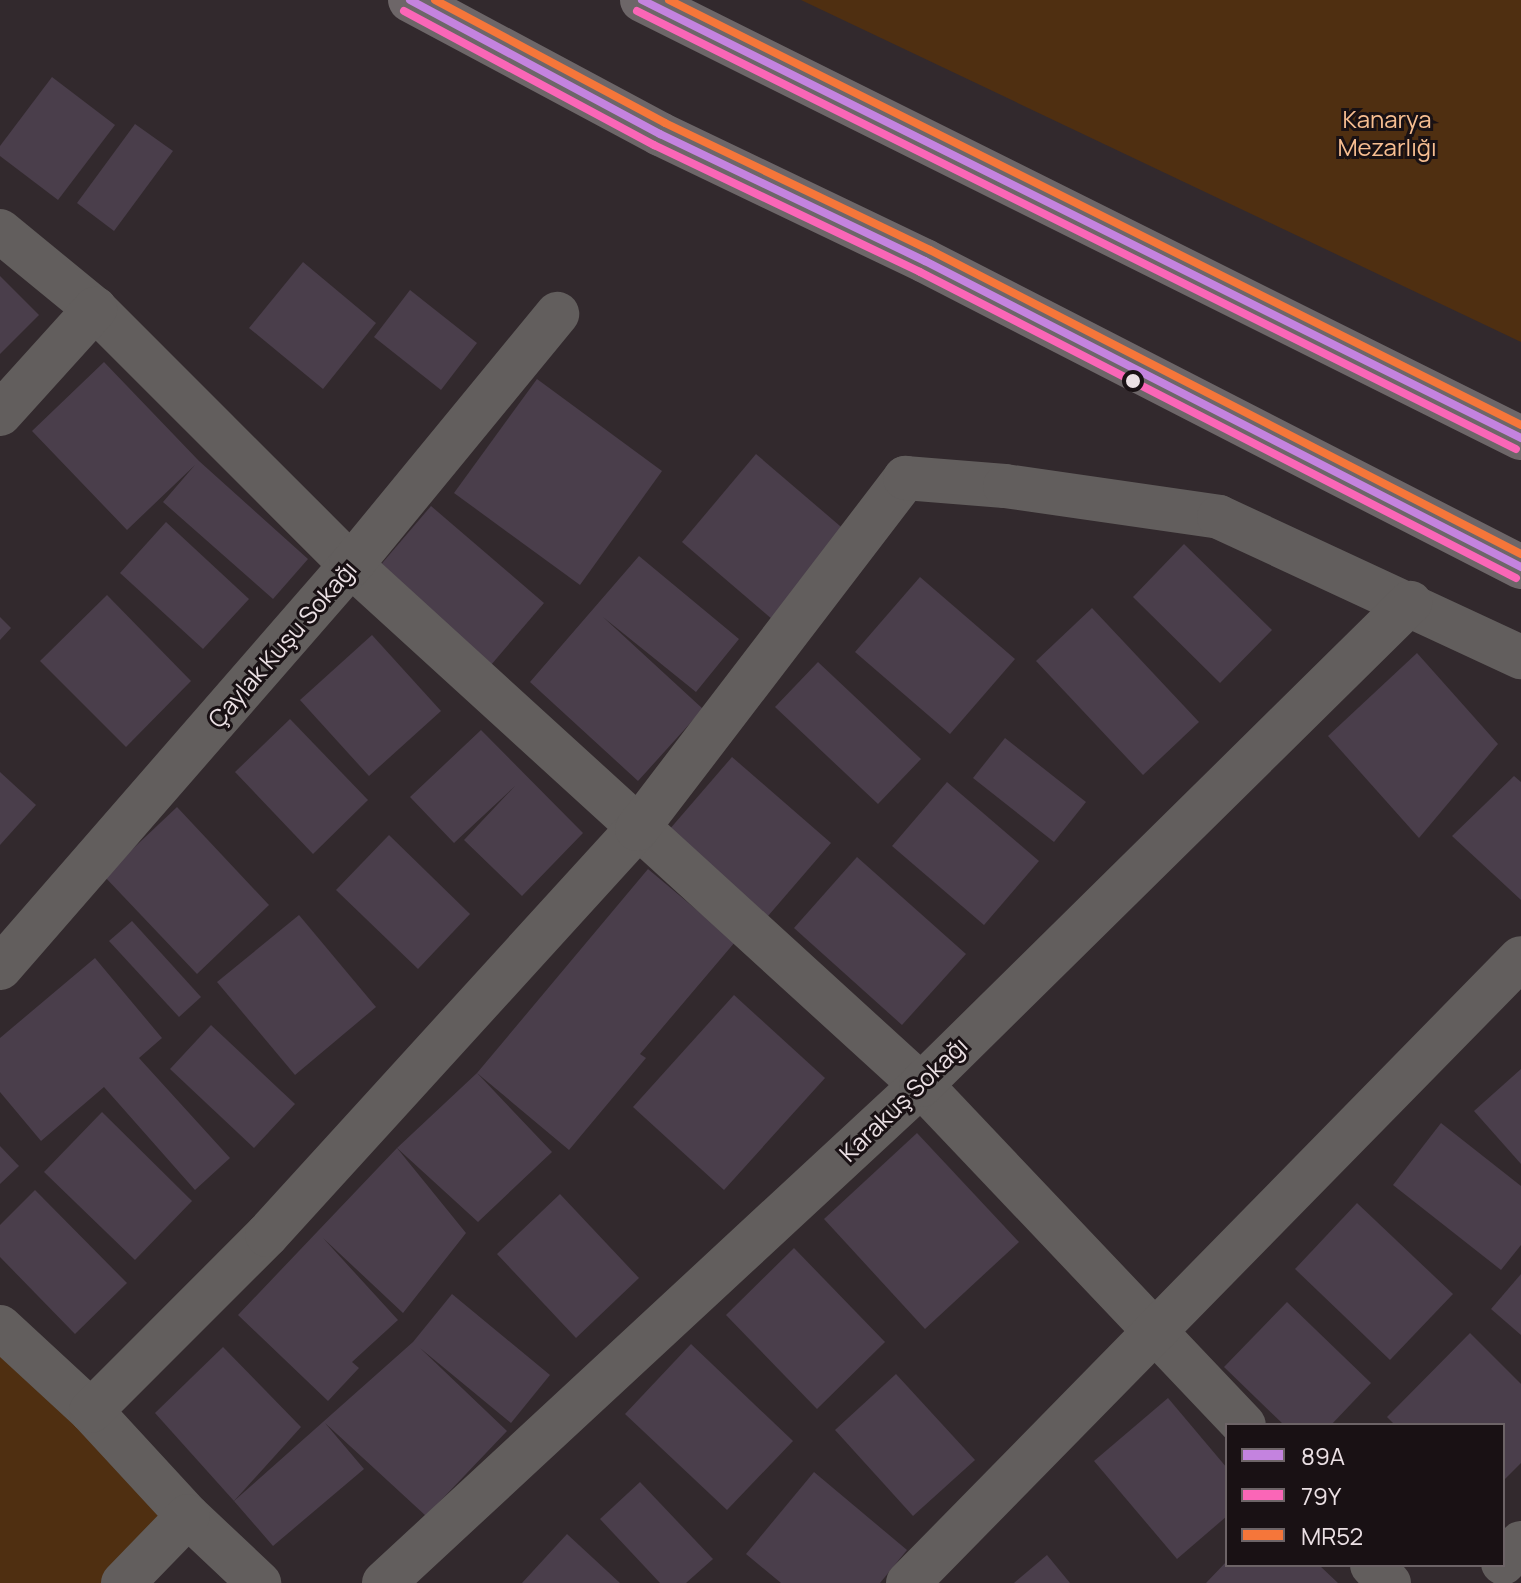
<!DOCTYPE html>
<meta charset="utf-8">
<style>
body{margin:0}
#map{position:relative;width:1521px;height:1583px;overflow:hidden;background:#32292d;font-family:Manrope,sans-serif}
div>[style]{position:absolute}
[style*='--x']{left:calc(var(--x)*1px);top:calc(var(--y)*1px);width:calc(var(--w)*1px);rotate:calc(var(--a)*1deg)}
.green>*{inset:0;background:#4f2f11}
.building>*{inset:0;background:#4a3e4b}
.street>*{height:44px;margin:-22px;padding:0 22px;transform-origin:22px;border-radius:22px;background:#625e5d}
.primary>*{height:44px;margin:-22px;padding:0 22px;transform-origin:22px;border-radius:22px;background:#6d6668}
.bus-1>*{height:8px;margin:-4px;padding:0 4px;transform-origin:4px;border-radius:4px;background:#c483df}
.bus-2>*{height:8px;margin:-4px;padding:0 4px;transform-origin:4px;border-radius:4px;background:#fa66b7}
.bus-3>*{height:8px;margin:-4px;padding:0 4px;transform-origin:4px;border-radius:4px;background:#f5763a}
.dots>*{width:22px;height:22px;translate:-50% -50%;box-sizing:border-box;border:4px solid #191114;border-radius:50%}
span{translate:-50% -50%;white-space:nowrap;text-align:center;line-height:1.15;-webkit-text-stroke:6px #191114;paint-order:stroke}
.park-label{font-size:24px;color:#f7be91}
.street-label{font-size:24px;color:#ebe0e4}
.legend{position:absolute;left:1225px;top:1423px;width:280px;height:144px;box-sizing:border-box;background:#191114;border:2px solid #6d6467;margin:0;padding:10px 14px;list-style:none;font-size:24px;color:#ebe0e4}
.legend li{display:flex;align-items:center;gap:16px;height:40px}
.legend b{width:40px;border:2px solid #6d6467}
</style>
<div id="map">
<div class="green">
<div style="clip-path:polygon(801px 0,1521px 0,1521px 342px)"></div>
<div style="clip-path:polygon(0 1348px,173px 1515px,107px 1583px,0 1583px)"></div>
</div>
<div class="building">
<div style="clip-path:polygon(52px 77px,115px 125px,58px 200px,0 156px,0 146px)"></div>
<div style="clip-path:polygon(135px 124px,173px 151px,114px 231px,77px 203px)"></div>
<div style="clip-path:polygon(303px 262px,376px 323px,323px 389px,249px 328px)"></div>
<div style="clip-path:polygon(0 276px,39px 315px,0 354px)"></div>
<div style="clip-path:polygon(410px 290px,477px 343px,441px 390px,374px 337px)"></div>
<div style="clip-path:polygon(104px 362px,199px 461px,308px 559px,273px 599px,163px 502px,195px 465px,127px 530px,32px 431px)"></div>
<div style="clip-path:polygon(537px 379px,662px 471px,580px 585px,454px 493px)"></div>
<div style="clip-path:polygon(756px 454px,847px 532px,773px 620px,682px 542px)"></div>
<div style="clip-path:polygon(431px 506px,544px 603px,491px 665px,378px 568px)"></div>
<div style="clip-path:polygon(166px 522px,249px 599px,203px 649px,120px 573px)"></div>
<div style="clip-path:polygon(1184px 544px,1272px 630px,1220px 683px,1133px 597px)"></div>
<div style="clip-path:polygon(639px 556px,739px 639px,696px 692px,603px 617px,703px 709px,638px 781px,530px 682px)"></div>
<div style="clip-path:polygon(920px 577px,1015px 659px,950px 734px,855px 652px)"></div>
<div style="clip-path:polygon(107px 595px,191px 681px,126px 747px,40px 661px)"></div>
<div style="clip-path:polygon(1092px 608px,1199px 722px,1143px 775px,1036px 661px)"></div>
<div style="clip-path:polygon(0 617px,11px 628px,0 640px)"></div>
<div style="clip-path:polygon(372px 635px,441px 711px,369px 776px,300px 700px)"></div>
<div style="clip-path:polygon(1417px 653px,1498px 744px,1419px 838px,1328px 736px)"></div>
<div style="clip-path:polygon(818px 662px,921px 759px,878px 804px,775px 707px)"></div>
<div style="clip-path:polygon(290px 719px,368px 800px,313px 854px,235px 772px)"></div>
<div style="clip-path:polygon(481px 730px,583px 833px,522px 896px,464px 840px,515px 786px,454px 843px,410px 797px)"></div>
<div style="clip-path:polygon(1005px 738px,1086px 802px,1054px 842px,973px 778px)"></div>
<div style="clip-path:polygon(732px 757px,831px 843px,768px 916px,669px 830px)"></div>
<div style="clip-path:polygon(0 772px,36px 805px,0 845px)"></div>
<div style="clip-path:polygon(1514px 776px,1521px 782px,1521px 900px,1452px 836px)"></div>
<div style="clip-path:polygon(947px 782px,1039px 861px,984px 925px,892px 846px)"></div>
<div style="clip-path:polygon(177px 807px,269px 905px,197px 974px,104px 876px)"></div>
<div style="clip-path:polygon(389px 835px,470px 914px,418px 969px,336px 890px)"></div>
<div style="clip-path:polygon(857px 857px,966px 954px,902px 1025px,794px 928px)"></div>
<div style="clip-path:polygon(648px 869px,735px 942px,640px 1054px,646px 1058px,569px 1150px,477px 1073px,552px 1152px,478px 1222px,397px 1148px,477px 1073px)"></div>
<div style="clip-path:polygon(299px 915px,376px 1007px,295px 1075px,217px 982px)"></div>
<div style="clip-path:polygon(132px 921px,201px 997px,179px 1017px,109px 941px)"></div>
<div style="clip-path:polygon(95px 958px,162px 1038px,139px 1058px,230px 1158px,195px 1190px,104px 1087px,41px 1141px,0 1092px,0 1038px)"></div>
<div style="clip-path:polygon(734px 995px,825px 1078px,724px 1190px,633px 1107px)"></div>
<div style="clip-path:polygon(211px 1025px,295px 1104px,254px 1148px,170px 1069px)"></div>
<div style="clip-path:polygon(1521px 1069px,1521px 1164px,1474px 1111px)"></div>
<div style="clip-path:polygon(102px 1112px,192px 1201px,135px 1260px,44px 1172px)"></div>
<div style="clip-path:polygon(1441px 1123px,1521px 1186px,1521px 1245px,1501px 1270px,1393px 1185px)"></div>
<div style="clip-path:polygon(917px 1133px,1019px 1242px,925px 1329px,824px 1219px)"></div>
<div style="clip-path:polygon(0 1146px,19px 1166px,0 1184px)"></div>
<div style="clip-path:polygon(397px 1148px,466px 1233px,403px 1313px,323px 1238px,398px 1320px,352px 1362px,359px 1368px,328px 1401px,238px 1315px)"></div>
<div style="clip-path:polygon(35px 1190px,127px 1283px,75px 1334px,0 1257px,0 1225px)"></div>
<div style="clip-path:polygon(560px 1194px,639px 1278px,576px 1338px,497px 1254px)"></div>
<div style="clip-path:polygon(1357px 1203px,1453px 1294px,1390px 1360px,1295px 1269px)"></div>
<div style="clip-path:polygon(794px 1248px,885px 1342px,817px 1409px,726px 1315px)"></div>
<div style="clip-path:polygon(1521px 1274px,1521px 1335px,1491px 1309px)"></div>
<div style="clip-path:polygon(452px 1294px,550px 1375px,511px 1423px,420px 1348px,507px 1431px,426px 1516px,325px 1423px,364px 1469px,273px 1546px,234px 1501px,413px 1342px)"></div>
<div style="clip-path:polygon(1287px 1302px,1371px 1383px,1331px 1425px,1284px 1425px,1224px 1367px)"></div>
<div style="clip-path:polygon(1470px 1333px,1521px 1384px,1521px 1463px,1503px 1481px,1503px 1425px,1395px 1425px,1387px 1417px)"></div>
<div style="clip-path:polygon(691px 1344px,793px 1441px,727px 1510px,625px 1414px)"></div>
<div style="clip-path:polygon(223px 1347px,301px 1427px,234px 1501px,155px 1413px)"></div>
<div style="clip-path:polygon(896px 1374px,975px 1460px,913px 1516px,835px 1430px)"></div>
<div style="clip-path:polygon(1168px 1398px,1227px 1468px,1227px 1516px,1177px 1559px,1094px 1461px)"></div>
<div style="clip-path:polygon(814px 1472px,907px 1550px,880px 1583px,781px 1583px,746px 1554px)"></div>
<div style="clip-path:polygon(640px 1482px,713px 1559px,686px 1583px,660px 1583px,600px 1519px)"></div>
<div style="clip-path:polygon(567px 1534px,620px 1583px,522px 1583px)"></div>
<div style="clip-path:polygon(1047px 1555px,1070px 1583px,1014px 1583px)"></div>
<div style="clip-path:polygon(1227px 1561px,1227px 1565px,1319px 1565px,1338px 1583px,1206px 1583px)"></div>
</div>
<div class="street">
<div style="--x:0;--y:231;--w:123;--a:39.4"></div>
<div style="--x:95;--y:309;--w:362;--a:45"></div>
<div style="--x:351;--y:565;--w:772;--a:42.37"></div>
<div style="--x:921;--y:1085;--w:469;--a:46.5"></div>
<div style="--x:0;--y:414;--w:142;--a:-47.9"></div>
<div style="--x:0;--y:968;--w:534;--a:-48.95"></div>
<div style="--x:351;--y:565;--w:325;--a:-50.6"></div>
<div style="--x:0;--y:1327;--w:124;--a:42.7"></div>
<div style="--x:91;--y:1411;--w:143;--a:47.3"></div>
<div style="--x:188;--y:1516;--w:98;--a:43.3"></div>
<div style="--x:91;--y:1411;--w:249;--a:-45"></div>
<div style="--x:267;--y:1235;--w:549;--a:-47.66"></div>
<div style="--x:637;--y:829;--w:442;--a:-52.6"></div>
<div style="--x:905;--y:478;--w:100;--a:4.6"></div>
<div style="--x:1005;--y:486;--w:216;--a:8.2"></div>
<div style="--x:1219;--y:517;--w:333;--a:24.9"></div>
<div style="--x:1503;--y:1563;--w:27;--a:-48"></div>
<div style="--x:1372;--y:1565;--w:25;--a:47"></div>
<div style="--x:123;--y:1583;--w:93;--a:-45.9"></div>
<div style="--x:384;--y:1583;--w:732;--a:-42.84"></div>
<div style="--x:921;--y:1085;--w:687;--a:-44.59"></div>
<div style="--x:908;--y:1583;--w:875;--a:-45.56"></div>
</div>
<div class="primary">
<div style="--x:410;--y:0;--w:284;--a:28.2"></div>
<div style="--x:660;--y:134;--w:294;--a:25.6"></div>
<div style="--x:925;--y:261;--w:670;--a:27.18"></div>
<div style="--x:642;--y:0;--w:982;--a:26.49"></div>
</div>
<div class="bus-1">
<div style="--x:410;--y:0;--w:284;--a:28.2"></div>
<div style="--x:660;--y:134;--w:294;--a:25.6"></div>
<div style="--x:925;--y:261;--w:670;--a:27.18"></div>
<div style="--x:642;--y:0;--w:982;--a:26.49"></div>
</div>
<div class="bus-2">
<div style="--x:404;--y:11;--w:284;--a:28.2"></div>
<div style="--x:654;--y:145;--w:295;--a:25.5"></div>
<div style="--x:920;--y:272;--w:670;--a:27.18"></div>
<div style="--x:637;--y:11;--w:982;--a:26.49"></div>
</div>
<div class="bus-3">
<div style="--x:435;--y:0;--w:261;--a:28.1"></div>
<div style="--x:665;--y:123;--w:294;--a:25.6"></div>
<div style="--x:930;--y:250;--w:665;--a:27.22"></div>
<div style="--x:669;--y:0;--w:952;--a:26.51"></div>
</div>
<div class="dots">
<div style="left:1133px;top:381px;background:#ebe0e4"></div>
</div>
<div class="park-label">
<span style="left:1387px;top:133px">Kanarya<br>Mezarlığı</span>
</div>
<div class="street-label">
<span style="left:282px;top:644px;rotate:-49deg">Çaylak Kuşu Sokağı</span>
<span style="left:903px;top:1099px;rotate:-44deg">Karakuş Sokağı</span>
</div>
<ul class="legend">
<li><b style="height:10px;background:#c483df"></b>89A</li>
<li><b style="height:10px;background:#fa66b7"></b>79Y</li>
<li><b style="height:10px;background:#f5763a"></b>MR52</li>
</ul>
</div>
